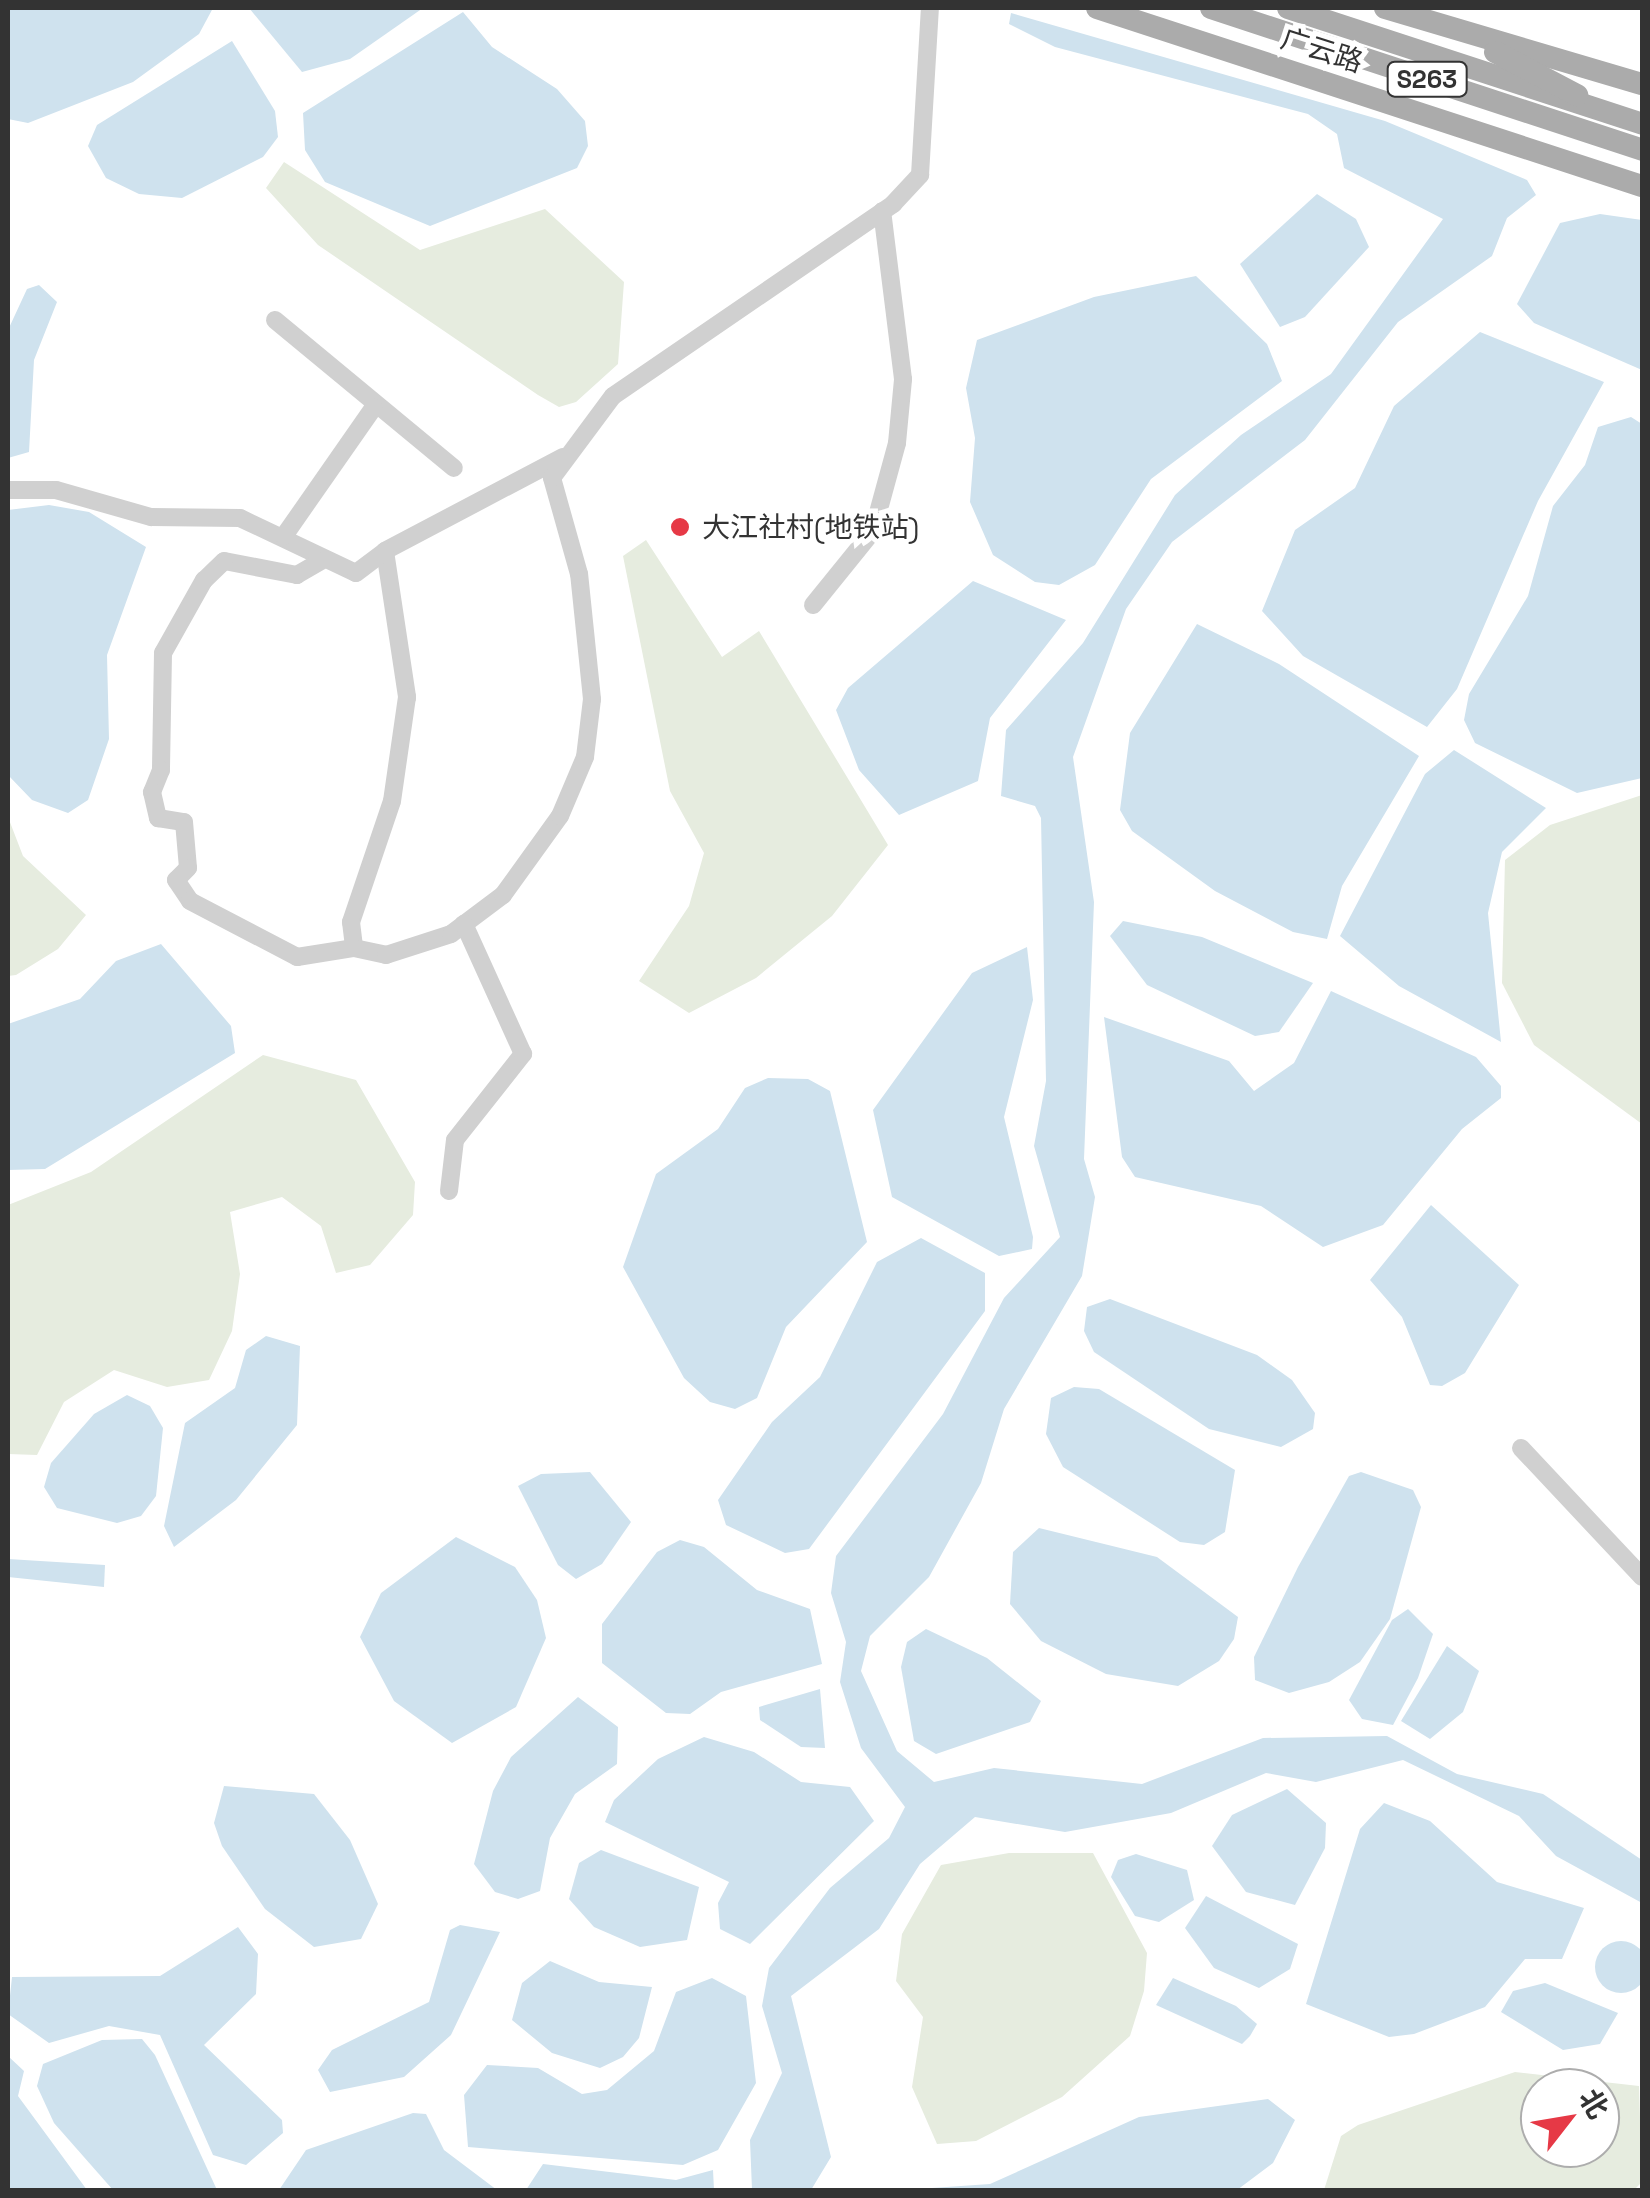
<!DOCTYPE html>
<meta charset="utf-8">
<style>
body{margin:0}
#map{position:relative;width:1650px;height:2198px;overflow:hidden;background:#fff;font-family:"Space Grotesk","Noto Sans SC",sans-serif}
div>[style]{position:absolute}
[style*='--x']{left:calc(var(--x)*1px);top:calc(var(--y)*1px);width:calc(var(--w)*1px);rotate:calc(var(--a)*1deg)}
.green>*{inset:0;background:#e6ecdf}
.water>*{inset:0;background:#cfe2ee}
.round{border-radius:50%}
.minor>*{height:18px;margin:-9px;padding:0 9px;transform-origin:9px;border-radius:9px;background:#d0d0d0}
.major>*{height:22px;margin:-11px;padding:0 11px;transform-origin:11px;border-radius:11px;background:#ababab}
.dots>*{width:28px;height:28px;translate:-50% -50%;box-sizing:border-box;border:5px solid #fff;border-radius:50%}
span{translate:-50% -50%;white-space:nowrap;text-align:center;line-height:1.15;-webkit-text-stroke:10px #fff;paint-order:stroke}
.shield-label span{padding:2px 8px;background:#fff;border:2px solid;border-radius:8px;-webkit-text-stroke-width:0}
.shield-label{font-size:25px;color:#333;font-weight:700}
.street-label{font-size:28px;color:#333}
.poi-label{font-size:28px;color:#333}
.left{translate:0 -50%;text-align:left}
.frame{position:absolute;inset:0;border:10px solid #333;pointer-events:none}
.north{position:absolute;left:1520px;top:2068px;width:100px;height:100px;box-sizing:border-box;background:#fff;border:2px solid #adadad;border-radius:50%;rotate:59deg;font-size:28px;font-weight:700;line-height:40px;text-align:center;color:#333}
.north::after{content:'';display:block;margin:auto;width:35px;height:45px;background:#e63946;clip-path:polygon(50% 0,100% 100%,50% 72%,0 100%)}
</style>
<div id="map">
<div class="green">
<div style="clip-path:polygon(284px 162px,420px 250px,545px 209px,624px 282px,618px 364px,576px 402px,559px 407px,538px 395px,318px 245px,266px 188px)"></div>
<div style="clip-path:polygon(646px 540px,722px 657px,759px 631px,888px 845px,832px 916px,756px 978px,689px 1013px,639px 981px,689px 906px,704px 853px,670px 791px,623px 556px)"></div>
<div style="clip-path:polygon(1642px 795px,1642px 1124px,1534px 1045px,1502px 983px,1505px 860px,1550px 825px)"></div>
<div style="clip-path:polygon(8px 817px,23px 856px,86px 915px,58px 949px,16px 975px,8px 976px)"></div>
<div style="clip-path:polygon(263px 1055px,356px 1080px,415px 1182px,413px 1215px,370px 1265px,336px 1273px,321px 1226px,282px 1197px,230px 1212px,240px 1274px,232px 1331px,209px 1380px,167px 1387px,114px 1370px,64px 1402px,37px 1455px,8px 1454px,8px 1205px,91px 1172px)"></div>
<div style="clip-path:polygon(1009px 1853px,1093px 1853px,1147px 1953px,1144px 1991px,1130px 2036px,1062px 2097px,976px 2141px,937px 2144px,912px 2087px,923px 2017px,896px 1981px,902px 1934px,941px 1865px)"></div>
<div style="clip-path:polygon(evenodd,1515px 2072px,1639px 2086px,1642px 2182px,1634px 2190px,1324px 2190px,1341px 2136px,1358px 2125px,1515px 2072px,1600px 2088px,1600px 2148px,1540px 2148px,1540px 2088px,1600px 2088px)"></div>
</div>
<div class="water">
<div style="clip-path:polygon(8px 8px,213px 8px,199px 34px,133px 82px,28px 123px,8px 119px)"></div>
<div style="clip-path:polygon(249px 8px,423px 8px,350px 59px,302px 72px)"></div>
<div style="clip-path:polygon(463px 12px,492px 47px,557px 89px,585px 121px,588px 146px,577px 168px,430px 226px,325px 182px,305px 150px,303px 113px)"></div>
<div style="clip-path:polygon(1011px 13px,1385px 121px,1527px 180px,1536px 195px,1507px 218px,1492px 256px,1398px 322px,1305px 440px,1172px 542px,1126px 609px,1073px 757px,1094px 902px,1084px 1159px,1095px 1197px,1082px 1276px,1004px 1409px,981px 1483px,929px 1577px,870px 1636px,861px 1671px,897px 1751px,934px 1782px,994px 1768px,1142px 1784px,1263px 1738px,1387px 1736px,1457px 1774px,1543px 1794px,1642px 1860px,1642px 1903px,1556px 1856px,1519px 1816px,1403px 1760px,1316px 1782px,1266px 1773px,1171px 1813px,1065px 1832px,975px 1817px,920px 1864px,879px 1929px,791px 1996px,831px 2157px,811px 2190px,752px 2190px,750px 2140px,782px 2073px,762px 2006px,769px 1968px,830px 1888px,889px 1838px,905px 1807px,861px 1748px,840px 1682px,846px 1642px,831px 1593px,836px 1556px,943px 1414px,1004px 1298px,1060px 1237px,1034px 1146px,1046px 1081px,1041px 818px,1035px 806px,1001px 796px,1006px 730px,1083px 643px,1175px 495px,1241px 435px,1331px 374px,1443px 219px,1344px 168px,1337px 134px,1308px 114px,1055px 47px,1009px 24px)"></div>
<div style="clip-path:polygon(232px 41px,275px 111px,278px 137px,263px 157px,182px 198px,139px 194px,106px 178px,88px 146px,97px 125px)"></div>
<div style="clip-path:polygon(1317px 194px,1356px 219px,1369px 247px,1305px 317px,1280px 327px,1240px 264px)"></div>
<div style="clip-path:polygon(1600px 214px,1642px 220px,1642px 370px,1534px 323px,1517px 304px,1560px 223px)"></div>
<div style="clip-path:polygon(1196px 276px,1267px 344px,1282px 381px,1151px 479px,1095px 565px,1059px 585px,1035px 582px,993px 555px,970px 502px,975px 438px,966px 388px,977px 340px,1094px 297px)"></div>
<div style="clip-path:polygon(39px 285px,57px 302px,34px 360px,29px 452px,8px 458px,8px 330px,27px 289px)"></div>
<div style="clip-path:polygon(1480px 332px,1604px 382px,1538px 501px,1457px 689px,1427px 727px,1303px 656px,1262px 611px,1295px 530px,1355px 488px,1394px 406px)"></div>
<div style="clip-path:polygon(1631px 417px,1642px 424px,1642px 778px,1577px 793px,1475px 743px,1464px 720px,1469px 694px,1528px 596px,1553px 506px,1585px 465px,1598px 427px)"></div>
<div style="clip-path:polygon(49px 505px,89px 512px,146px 547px,107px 655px,109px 739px,88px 800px,68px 813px,32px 800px,8px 775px,8px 510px)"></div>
<div style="clip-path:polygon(973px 581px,1066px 620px,990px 718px,978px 781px,899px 815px,859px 770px,836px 710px,848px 688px)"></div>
<div style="clip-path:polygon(1197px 624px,1279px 664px,1419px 756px,1342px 886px,1327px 939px,1293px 932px,1215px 891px,1132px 831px,1120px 810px,1130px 733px)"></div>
<div style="clip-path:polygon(1454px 750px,1546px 808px,1502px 852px,1488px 913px,1501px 1042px,1399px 986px,1340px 936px,1425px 774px)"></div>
<div style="clip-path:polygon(1123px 921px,1202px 937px,1313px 983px,1279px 1032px,1255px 1036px,1147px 985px,1110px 936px)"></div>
<div style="clip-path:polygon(161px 944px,231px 1026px,235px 1053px,45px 1169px,8px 1170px,8px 1024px,80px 999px,116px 961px)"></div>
<div style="clip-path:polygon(1027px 947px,1033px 1000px,1004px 1117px,1033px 1237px,1032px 1249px,999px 1256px,892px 1197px,873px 1110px,972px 973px)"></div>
<div style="clip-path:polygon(1331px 991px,1476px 1057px,1501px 1086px,1501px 1098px,1462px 1129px,1383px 1225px,1323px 1247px,1261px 1206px,1135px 1177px,1122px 1157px,1104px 1017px,1229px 1061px,1254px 1091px,1294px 1063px)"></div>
<div style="clip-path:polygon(768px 1078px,808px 1079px,830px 1091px,867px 1242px,786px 1327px,757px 1398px,735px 1409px,710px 1402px,684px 1378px,623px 1267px,656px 1174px,718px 1129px,745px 1088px)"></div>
<div style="clip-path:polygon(1431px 1205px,1519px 1285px,1465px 1373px,1442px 1386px,1430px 1385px,1402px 1317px,1370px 1280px)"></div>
<div style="clip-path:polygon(921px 1238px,985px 1273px,985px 1311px,809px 1549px,785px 1553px,726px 1525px,718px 1500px,772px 1422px,820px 1377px,877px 1262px)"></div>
<div style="clip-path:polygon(1110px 1299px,1257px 1355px,1292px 1380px,1315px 1413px,1313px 1429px,1281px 1447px,1209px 1429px,1094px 1352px,1084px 1331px,1087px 1307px)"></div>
<div style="clip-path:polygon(266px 1336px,300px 1346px,297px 1425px,236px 1500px,174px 1547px,164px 1526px,185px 1423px,235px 1388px,246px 1350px)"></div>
<div style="clip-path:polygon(1074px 1387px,1099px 1389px,1235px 1470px,1225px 1532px,1204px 1545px,1180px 1542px,1063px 1467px,1046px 1434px,1051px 1398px)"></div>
<div style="clip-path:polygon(127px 1395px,150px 1406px,163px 1428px,156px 1496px,141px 1516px,117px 1523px,57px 1508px,44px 1487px,51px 1463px,94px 1414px)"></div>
<div style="clip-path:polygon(590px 1472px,631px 1522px,602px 1564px,576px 1579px,558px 1565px,518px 1486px,541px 1474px)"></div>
<div style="clip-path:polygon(1361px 1472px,1413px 1490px,1421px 1507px,1390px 1619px,1360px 1662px,1329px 1682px,1289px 1693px,1255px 1680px,1254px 1657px,1298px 1567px,1349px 1476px)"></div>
<div style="clip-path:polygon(1039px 1528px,1157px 1557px,1238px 1617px,1234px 1639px,1219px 1661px,1178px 1686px,1106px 1674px,1041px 1641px,1010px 1604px,1013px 1552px)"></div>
<div style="clip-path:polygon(456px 1537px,515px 1567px,537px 1600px,546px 1638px,516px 1707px,452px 1743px,394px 1701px,360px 1637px,381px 1593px)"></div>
<div style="clip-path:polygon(680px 1540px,704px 1547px,757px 1590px,810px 1609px,822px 1664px,721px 1692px,690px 1714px,666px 1713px,602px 1663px,602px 1624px,657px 1552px)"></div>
<div style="clip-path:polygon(8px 1559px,105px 1565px,104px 1587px,8px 1577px)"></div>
<div style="clip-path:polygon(1408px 1609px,1433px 1634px,1418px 1678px,1393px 1725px,1362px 1719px,1349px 1700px,1392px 1620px)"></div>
<div style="clip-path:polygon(926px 1629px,987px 1658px,1041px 1701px,1030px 1722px,936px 1754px,914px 1741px,901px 1667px,907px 1642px)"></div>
<div style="clip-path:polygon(1447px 1646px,1479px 1671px,1463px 1712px,1430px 1739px,1401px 1721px)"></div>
<div style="clip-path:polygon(820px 1689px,825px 1748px,801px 1747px,760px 1720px,759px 1707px)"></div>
<div style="clip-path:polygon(578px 1697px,618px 1727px,617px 1764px,575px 1794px,550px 1838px,540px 1891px,518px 1899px,495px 1892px,474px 1864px,493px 1791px,511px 1757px)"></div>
<div style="clip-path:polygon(704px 1737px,754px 1752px,801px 1782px,850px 1787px,874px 1821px,750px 1944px,720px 1929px,718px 1903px,729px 1882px,605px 1822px,614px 1800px,658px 1759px)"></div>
<div style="clip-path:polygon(224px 1786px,314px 1794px,350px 1840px,378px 1904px,361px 1939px,314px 1947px,265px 1909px,222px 1846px,214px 1823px)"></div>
<div style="clip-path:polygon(1287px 1789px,1326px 1823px,1325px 1848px,1295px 1905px,1246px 1892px,1212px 1846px,1232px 1815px)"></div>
<div style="clip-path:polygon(1384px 1803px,1430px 1821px,1497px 1882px,1584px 1908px,1562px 1959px,1525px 1959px,1485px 2007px,1414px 2034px,1389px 2037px,1306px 2004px,1360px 1829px)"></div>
<div style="clip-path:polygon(601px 1850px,699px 1887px,687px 1940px,640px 1947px,594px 1927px,569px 1899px,579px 1863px)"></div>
<div style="clip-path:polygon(1136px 1854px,1187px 1870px,1194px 1900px,1159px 1922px,1135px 1916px,1111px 1877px,1118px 1860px)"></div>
<div style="clip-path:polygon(1206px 1896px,1298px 1944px,1290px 1969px,1259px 1988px,1214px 1968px,1185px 1928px)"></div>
<div style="clip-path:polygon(460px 1925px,500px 1932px,451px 2035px,404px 2077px,330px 2092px,318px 2070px,332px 2050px,429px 2002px,450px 1930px)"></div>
<div style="clip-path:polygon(238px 1927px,258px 1954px,256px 1994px,204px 2045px,282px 2120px,283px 2133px,246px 2165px,213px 2155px,160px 2035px,109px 2026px,49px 2043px,8px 2014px,12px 1977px,160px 1976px)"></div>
<div class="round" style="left:1595px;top:1941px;width:52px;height:52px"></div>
<div style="clip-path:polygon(550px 1961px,599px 1982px,652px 1987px,639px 2038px,623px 2057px,600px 2068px,552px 2053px,512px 2020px,522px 1983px)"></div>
<div style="clip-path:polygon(712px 1978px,746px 1996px,756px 2083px,718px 2150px,683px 2165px,468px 2147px,464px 2095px,487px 2065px,538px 2068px,582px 2094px,607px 2090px,654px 2051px,676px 1992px)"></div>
<div style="clip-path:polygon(1173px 1978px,1236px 2006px,1257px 2024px,1250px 2036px,1242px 2044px,1156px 2005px)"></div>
<div style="clip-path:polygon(1545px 1983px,1618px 2013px,1600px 2044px,1563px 2050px,1501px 2012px,1513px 1991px)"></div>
<div style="clip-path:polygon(142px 2039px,155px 2055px,217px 2190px,113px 2190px,54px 2123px,37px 2086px,43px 2064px,102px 2040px)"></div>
<div style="clip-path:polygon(8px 2056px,24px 2071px,18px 2096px,87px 2190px,8px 2190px)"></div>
<div style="clip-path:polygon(1268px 2099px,1295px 2120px,1273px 2163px,1237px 2190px,903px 2190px,990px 2184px,1139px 2117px)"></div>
<div style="clip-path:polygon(413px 2113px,426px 2114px,444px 2150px,497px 2190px,279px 2190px,306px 2150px)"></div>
<div style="clip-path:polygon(543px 2164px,676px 2180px,713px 2170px,714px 2190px,526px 2190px)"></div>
</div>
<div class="minor">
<div style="--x:275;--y:320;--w:232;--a:39.6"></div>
<div style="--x:563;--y:457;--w:201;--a:152.2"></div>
<div style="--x:385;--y:551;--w:148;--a:81.4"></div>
<div style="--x:407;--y:697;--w:105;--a:98.2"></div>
<div style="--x:392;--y:801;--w:128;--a:108.7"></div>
<div style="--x:351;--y:922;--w:26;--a:83"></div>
<div style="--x:354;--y:948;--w:33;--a:12"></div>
<div style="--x:386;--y:955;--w:68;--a:-17.9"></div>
<div style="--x:451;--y:934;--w:65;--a:-36.9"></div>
<div style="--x:503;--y:895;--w:97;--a:-54.2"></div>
<div style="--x:560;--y:816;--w:64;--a:-67"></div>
<div style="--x:585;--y:757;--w:58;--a:-83.1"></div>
<div style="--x:592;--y:699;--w:126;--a:-95.9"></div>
<div style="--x:579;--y:574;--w:100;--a:-105.7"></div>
<div style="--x:552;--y:478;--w:102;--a:-53.4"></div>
<div style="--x:613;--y:396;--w:340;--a:-34.4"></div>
<div style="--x:893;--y:204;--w:40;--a:-47"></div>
<div style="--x:920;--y:175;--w:167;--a:-86.6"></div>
<div style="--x:8;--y:490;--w:48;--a:0"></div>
<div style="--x:56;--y:490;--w:99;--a:15.9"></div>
<div style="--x:151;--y:517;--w:89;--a:0.6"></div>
<div style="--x:240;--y:518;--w:128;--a:25.4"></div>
<div style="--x:356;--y:573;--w:36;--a:-37"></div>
<div style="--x:284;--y:536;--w:157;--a:-55.1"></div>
<div style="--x:321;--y:561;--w:28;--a:150"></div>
<div style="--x:297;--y:575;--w:74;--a:-169.1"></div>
<div style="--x:224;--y:561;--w:28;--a:136"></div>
<div style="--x:204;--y:580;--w:84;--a:119.3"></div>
<div style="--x:163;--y:653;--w:117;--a:91"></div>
<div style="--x:161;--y:770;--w:24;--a:112"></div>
<div style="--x:152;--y:792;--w:27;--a:77"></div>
<div style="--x:158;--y:818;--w:26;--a:9"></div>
<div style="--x:184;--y:822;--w:46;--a:85"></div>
<div style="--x:188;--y:868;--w:17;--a:135"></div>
<div style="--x:176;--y:880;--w:25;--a:56"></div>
<div style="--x:190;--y:901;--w:121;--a:27.6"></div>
<div style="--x:297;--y:957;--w:58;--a:-9"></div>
<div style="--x:813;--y:605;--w:95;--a:-51"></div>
<div style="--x:873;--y:531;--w:91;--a:-74.7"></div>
<div style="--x:897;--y:443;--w:64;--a:-84.6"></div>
<div style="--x:903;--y:379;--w:169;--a:-97.1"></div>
<div style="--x:449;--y:1191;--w:51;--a:-83.3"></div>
<div style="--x:455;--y:1140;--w:110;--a:-51.7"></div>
<div style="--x:523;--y:1054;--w:143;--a:-114.4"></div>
<div style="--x:1521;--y:1448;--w:177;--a:46.8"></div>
</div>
<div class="major">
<div style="--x:1097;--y:8;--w:573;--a:18.09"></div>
<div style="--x:1211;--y:8;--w:454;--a:18.2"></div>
<div style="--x:1288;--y:8;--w:373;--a:18.1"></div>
<div style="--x:1385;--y:8;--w:268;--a:16.5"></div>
<div style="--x:1495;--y:52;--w:93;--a:27.7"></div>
</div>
<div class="dots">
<div style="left:680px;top:527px;background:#e63946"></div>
</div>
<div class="shield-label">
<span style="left:1427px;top:79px">S263</span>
</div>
<div class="street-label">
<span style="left:1322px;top:50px;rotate:18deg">广云路</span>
</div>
<div class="poi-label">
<span class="left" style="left:702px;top:527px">大江社村(地铁站)</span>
</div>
<div class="frame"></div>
<div class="north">北</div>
</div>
